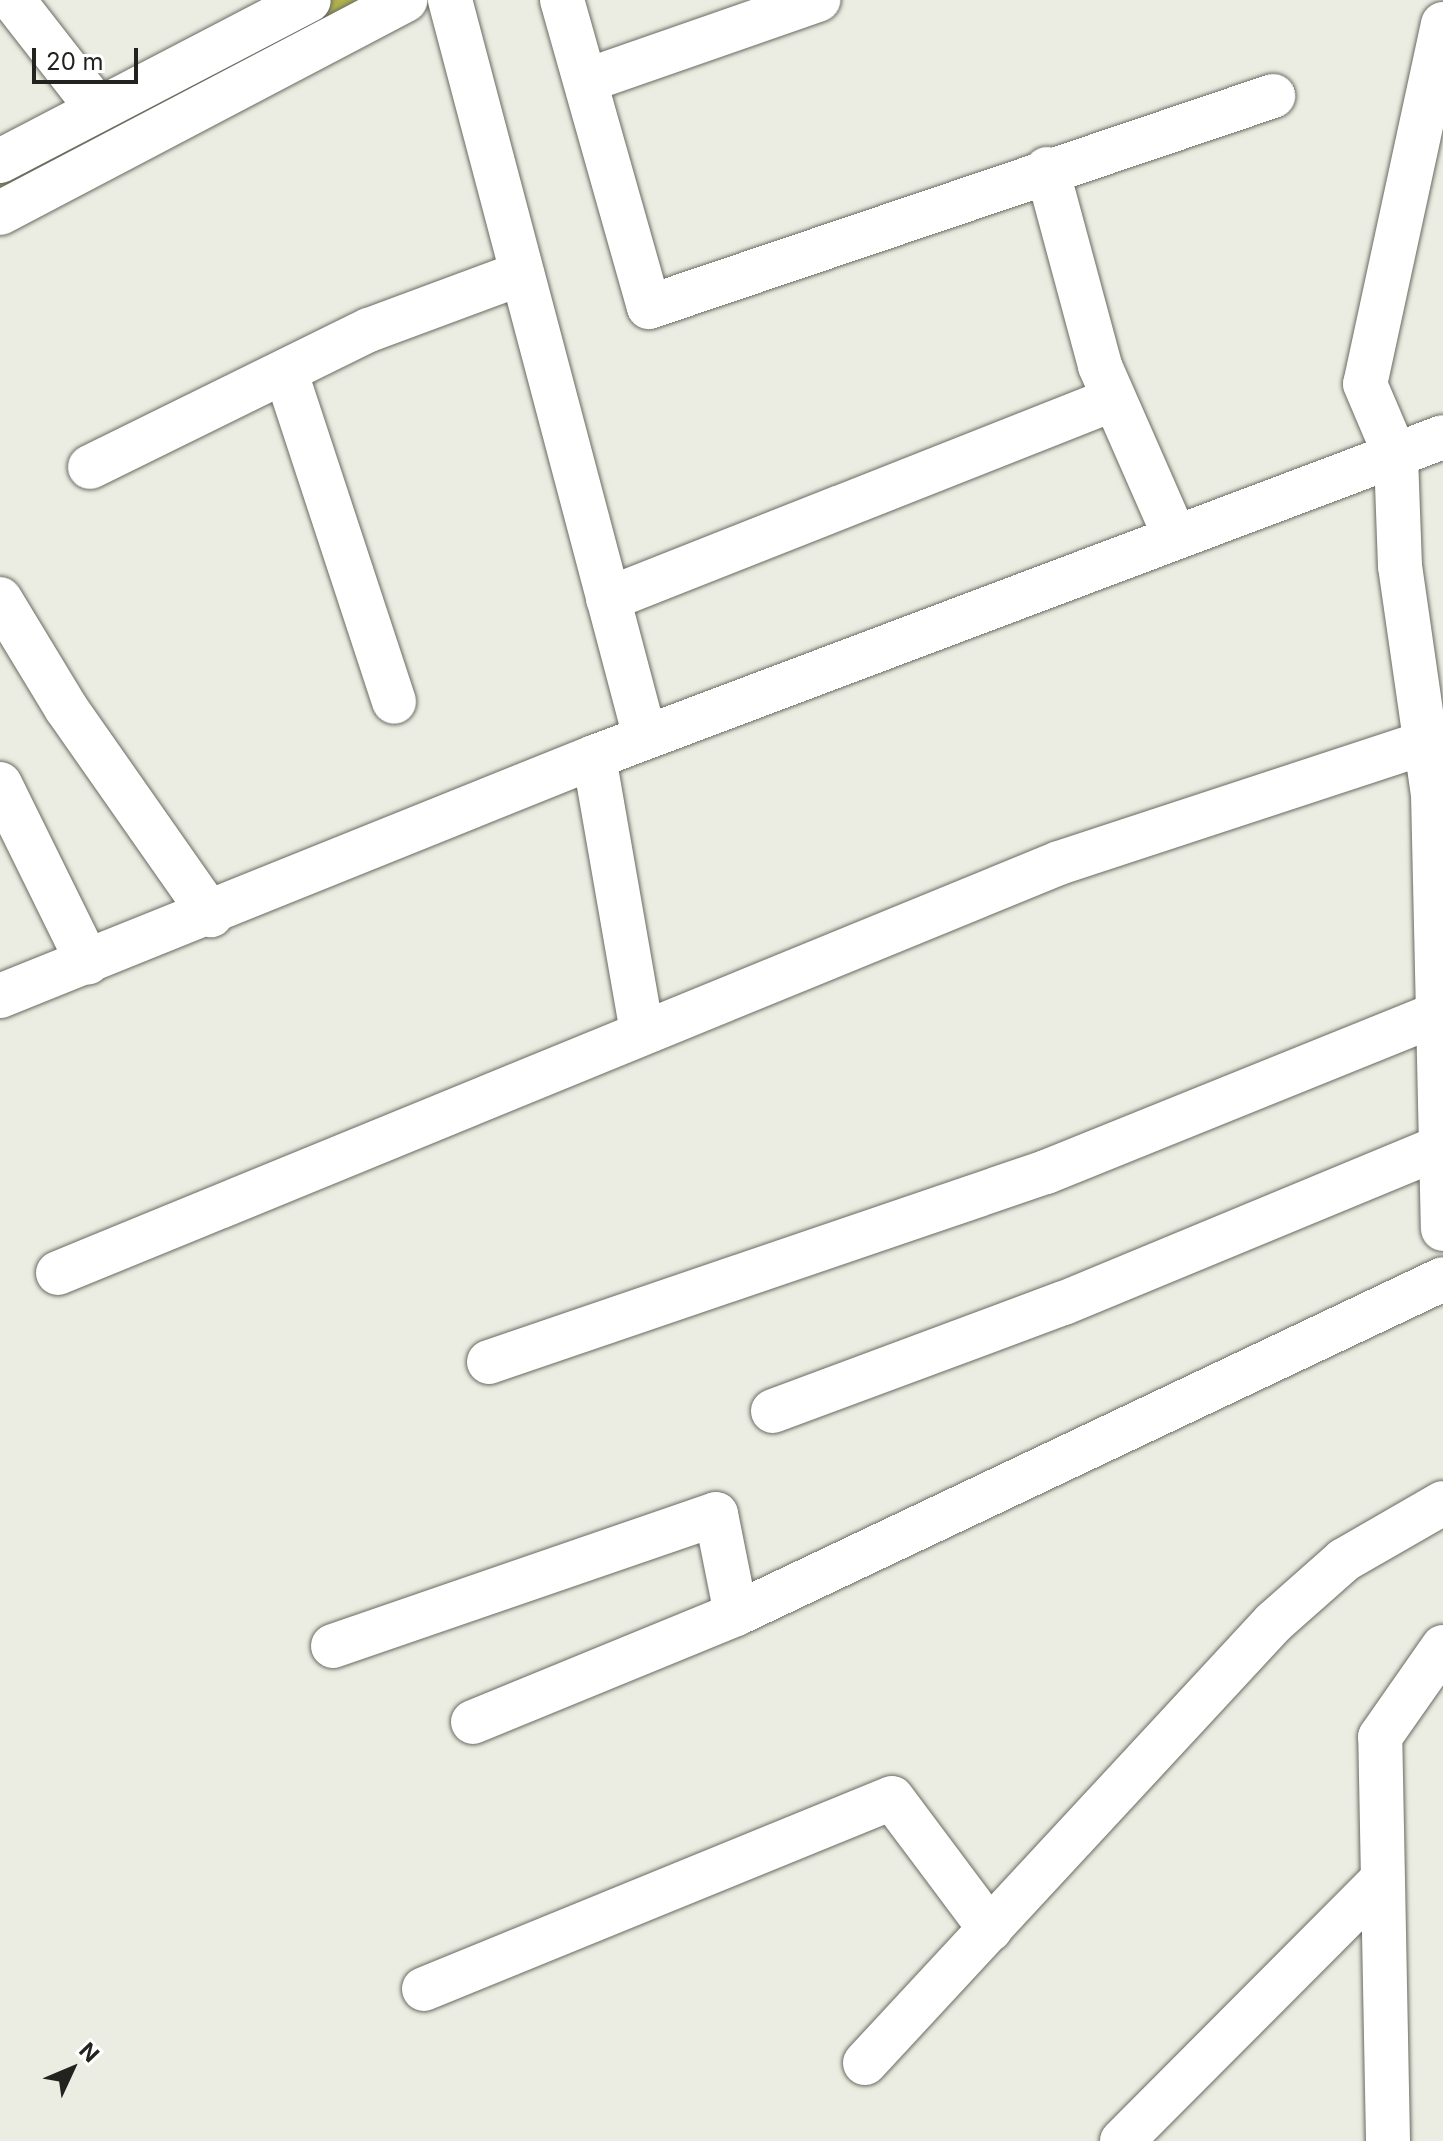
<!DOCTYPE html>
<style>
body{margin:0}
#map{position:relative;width:1443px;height:2141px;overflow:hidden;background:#ecede2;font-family:Inter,sans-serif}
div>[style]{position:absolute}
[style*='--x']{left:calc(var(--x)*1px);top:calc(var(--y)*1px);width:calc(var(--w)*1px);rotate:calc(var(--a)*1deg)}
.canal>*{height:36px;margin:-18px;padding:0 18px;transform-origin:18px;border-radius:18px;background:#afb24d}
.roads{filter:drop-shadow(0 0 2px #696a61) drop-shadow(0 0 2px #696a61)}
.minor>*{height:44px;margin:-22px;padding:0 22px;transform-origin:22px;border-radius:22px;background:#fff}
span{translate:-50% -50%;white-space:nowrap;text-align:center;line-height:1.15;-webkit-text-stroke:8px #fff;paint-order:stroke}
.north{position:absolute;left:32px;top:2029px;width:80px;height:80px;-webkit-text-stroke:6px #fff;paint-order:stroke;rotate:46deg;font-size:22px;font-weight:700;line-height:32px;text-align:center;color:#22221e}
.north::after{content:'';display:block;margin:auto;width:28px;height:36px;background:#22221e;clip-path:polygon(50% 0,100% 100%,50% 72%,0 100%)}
.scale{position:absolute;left:32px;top:48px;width:106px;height:36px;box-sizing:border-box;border:4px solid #22221e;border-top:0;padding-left:10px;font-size:24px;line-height:28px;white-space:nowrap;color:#22221e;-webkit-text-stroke:6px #fff;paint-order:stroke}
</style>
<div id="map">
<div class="canal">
<div style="--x:283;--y:33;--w:76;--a:-25.9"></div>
<div style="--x:0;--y:185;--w:59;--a:-27.4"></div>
</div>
<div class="roads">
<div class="minor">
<div style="--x:13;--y:0;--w:137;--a:52.1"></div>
<div style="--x:450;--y:0;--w:762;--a:75.18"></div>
<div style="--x:562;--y:0;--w:319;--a:74.2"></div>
<div style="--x:649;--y:307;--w:659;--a:-18.68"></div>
<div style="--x:1443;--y:24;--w:368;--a:102.2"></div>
<div style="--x:1365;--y:384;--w:79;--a:67"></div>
<div style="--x:1396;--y:457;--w:109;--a:87.9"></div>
<div style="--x:1400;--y:566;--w:230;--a:81.8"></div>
<div style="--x:1433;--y:794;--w:435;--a:88.7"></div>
<div style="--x:588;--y:80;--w:244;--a:-19.2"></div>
<div style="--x:0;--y:161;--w:348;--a:-27.5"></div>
<div style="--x:1047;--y:169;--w:204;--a:74.9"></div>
<div style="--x:1100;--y:366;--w:187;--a:66.3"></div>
<div style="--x:0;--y:213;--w:458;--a:-27.7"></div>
<div style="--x:286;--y:373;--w:346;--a:71.8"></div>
<div style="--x:90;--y:467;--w:311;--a:-26.2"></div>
<div style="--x:369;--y:330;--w:163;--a:-20.4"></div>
<div style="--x:0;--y:599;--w:127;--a:58.8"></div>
<div style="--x:66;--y:708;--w:253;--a:55"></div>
<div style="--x:608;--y:599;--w:544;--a:-21.57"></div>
<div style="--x:594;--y:757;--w:278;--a:80.1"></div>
<div style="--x:0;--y:784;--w:199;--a:63.8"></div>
<div style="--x:0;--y:996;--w:640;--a:-21.92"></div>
<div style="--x:594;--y:757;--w:907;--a:-20.65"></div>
<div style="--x:58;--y:1273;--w:1082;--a:-22.27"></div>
<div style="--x:1059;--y:863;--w:385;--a:-18.2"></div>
<div style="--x:489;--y:1362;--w:589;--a:-18.84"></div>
<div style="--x:1046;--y:1172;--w:423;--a:-22"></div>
<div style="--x:773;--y:1411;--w:310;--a:-20.4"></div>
<div style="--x:1064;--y:1303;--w:408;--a:-22.5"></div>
<div style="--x:333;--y:1646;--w:405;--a:-19"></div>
<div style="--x:716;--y:1514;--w:102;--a:78.7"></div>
<div style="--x:473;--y:1722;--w:284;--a:-22.3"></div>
<div style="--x:736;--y:1614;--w:782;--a:-25.35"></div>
<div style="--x:424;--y:1989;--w:505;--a:-22.2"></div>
<div style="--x:892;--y:1798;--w:164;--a:53.2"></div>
<div style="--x:865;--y:2063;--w:601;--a:-47.16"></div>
<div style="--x:1274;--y:1622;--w:94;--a:-41.5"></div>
<div style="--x:1344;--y:1560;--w:114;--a:-29.9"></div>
<div style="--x:1122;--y:2141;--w:368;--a:-45.1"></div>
<div style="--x:1388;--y:2141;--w:404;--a:-91.1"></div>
<div style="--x:1380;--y:1737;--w:110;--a:-55"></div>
</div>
</div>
<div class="north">N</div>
<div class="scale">20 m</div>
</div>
